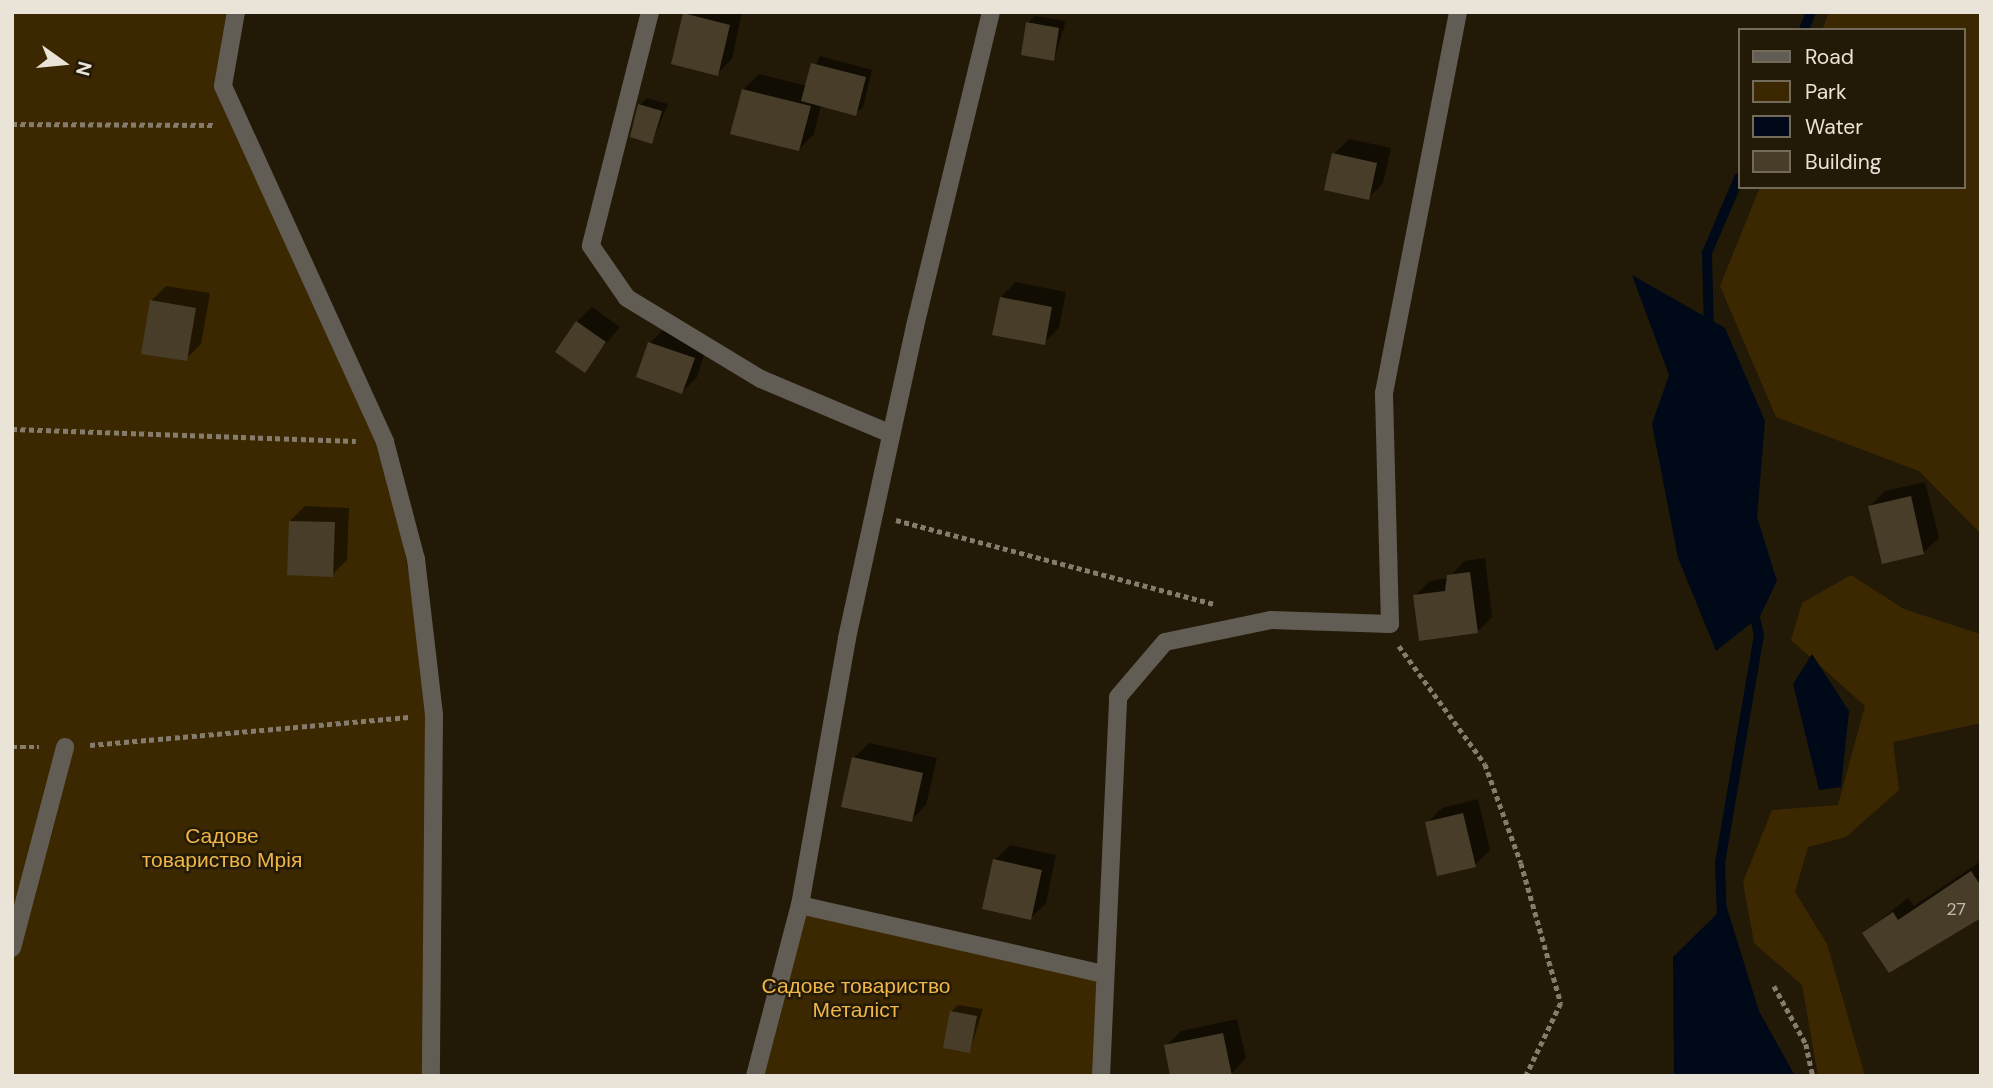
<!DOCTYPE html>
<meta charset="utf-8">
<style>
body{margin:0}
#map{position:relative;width:1993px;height:1088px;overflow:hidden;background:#231907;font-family:"DM Sans",sans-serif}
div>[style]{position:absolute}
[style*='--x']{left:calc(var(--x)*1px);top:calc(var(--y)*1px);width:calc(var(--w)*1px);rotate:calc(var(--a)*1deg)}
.green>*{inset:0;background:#3c2800}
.water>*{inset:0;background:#000918}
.shadow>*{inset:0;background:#0007}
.stream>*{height:10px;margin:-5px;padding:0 5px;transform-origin:5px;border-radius:5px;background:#000918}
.building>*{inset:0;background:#483d29}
.path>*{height:4.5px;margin-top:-2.25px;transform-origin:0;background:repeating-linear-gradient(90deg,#857c6d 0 5px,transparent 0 8.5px)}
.minor>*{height:18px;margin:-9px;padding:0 9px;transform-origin:9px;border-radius:9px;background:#625d54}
span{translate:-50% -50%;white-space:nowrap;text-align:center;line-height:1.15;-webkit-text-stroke:5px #231907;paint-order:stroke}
.number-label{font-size:18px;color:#c2baac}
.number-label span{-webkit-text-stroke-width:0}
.park-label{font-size:21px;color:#efb647}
.frame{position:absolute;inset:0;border:14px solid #eae3d7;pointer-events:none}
.legend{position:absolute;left:1738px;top:28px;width:228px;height:161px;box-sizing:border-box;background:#231907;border:2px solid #736a5a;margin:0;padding:9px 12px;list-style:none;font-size:21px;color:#eae3d7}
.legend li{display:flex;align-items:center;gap:14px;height:35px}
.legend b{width:35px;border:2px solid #736a5a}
.north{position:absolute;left:28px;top:28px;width:70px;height:70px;-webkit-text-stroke:5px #231907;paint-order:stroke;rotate:105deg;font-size:19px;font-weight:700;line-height:28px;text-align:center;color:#eae3d7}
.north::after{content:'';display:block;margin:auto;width:24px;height:32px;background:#eae3d7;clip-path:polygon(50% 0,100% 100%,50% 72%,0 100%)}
</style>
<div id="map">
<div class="green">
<div style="clip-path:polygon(12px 12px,236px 12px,223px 86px,385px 442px,434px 715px,431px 1076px,12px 1076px)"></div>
<div style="clip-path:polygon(1829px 12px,1981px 12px,1981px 534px,1919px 471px,1776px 417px,1720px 286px,1760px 187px,1963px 187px,1963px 30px,1822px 30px)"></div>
<div style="clip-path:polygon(1851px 575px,1904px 609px,1980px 634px,1981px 723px,1893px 742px,1899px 790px,1846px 837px,1808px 847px,1795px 892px,1827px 944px,1865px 1076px,1818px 1076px,1802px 985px,1754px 943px,1743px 882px,1772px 810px,1838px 805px,1865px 706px,1791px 640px,1802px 603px)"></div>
<div style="clip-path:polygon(800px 905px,1103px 974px,1101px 1076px,755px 1076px)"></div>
</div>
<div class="water">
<div style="clip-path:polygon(1632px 275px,1725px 328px,1765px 421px,1757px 517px,1777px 581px,1760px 616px,1716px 651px,1678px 558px,1652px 424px,1669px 375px)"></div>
<div style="clip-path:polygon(1812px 654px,1849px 711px,1841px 787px,1819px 790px,1793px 684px)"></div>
<div style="clip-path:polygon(1726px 905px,1759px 1011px,1795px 1076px,1674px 1076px,1673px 957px)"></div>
</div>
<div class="shadow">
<div style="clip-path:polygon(685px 12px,742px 12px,732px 59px,717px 74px,673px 63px)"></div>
<div style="clip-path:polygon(1035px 16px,1066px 21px,1054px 59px,1028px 23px)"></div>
<div style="clip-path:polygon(820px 56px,872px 70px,863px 107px,855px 114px,821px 105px,814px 134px,799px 149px,744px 89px,759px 74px,807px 86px)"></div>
<div style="clip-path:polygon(647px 98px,668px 104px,652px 142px,640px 105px)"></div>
<div style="clip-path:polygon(1349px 139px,1391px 148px,1383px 183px,1368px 198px,1334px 154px)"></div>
<div style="clip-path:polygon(1016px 282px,1066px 292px,1059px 328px,1044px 343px,1001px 297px)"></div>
<div style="clip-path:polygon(166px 286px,210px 293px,201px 344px,186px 359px,151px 301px)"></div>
<div style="clip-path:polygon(592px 307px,620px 327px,584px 370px,577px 322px)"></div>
<div style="clip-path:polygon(665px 328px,708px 343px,697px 377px,682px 392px,650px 343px)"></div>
<div style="clip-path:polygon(1925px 482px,1939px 538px,1923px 553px,1870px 506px,1885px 491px)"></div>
<div style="clip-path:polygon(305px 506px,349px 508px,347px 560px,332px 575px,290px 521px)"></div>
<div style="clip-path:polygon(1485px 558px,1492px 617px,1477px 632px,1415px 596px,1430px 581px,1449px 578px,1464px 561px)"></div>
<div style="clip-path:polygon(869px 743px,937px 758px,926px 805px,911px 820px,854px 758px)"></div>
<div style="clip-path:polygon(1478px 799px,1490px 850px,1475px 865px,1427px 823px,1442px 808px)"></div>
<div style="clip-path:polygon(1010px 845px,1056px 855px,1046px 903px,1031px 918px,995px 860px)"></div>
<div style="clip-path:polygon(1981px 861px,1981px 915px,1864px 933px,1908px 898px,1914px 906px)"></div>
<div style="clip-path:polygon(958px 1005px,983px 1009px,970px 1051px,951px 1012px)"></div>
<div style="clip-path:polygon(1237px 1019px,1246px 1058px,1231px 1074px,1166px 1046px,1181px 1031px)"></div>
</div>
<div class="stream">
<div style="--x:1804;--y:30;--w:19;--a:-69"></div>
<div style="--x:1709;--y:332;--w:79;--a:-91.5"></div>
<div style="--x:1707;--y:253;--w:82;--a:-66.9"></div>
<div style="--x:1722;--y:920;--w:57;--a:-92"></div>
<div style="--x:1720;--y:863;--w:231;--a:-80.3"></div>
<div style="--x:1759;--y:635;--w:26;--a:-103"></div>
</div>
<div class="building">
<div style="clip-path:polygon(683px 13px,730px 25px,718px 76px,671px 64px)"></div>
<div style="clip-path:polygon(1026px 22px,1059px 28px,1054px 61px,1021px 55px)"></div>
<div style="clip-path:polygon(811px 63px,866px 77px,856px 116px,801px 101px)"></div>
<div style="clip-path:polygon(742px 89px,811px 106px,799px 151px,730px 134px)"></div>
<div style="clip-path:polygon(638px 104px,662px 111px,652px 144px,630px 137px)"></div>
<div style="clip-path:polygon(1332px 153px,1377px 163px,1369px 200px,1324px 190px)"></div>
<div style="clip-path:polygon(1000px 297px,1052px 307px,1045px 345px,992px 335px)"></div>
<div style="clip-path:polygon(150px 300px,196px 308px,187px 361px,141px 354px)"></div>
<div style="clip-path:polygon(576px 321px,606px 342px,585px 373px,555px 352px)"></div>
<div style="clip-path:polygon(648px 342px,695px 358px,682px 394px,636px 377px)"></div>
<div style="clip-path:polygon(1911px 496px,1924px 554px,1882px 564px,1868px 506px)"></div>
<div style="clip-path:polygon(289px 521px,335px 522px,333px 577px,287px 575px)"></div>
<div style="clip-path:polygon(1470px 572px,1478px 633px,1419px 641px,1413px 595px,1445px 591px,1447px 575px)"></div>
<div style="clip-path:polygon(852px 757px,923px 773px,912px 822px,841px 807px)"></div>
<div style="clip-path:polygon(1463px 813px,1476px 867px,1437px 876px,1425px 822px)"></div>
<div style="clip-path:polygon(993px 859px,1042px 870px,1031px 920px,982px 909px)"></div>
<div style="clip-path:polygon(1971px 871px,1981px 886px,1981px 918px,1889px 973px,1862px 933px,1893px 912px,1898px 920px)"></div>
<div style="clip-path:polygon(950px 1011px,977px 1016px,970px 1053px,943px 1048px)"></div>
<div style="clip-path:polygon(1223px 1033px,1232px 1076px,1170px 1076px,1164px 1045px)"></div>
</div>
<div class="path">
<div style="--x:12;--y:124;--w:202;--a:0.3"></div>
<div style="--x:12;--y:429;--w:344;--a:2"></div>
<div style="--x:896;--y:520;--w:328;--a:14.8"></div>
<div style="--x:1399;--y:646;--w:146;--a:53.9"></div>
<div style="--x:1485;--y:764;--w:105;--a:70"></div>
<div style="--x:1521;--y:863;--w:146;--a:74.1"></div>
<div style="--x:1561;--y:1003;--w:81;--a:115.6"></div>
<div style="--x:90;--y:745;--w:320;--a:-5"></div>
<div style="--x:12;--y:747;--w:27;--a:0"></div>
<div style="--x:1774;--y:986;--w:66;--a:61.1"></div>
<div style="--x:1806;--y:1044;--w:33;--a:78"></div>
</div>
<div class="minor">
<div style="--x:236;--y:12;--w:75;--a:100"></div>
<div style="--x:223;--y:86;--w:391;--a:65.5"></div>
<div style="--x:385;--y:442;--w:121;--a:75.2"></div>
<div style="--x:416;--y:559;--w:157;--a:83.4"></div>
<div style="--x:434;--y:715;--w:361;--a:90.5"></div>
<div style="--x:650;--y:12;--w:241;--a:104.2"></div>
<div style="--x:591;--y:246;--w:63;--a:55.3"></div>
<div style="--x:627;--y:298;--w:157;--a:31.2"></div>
<div style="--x:761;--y:379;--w:141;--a:22.9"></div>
<div style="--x:800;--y:905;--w:311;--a:12.8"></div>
<div style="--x:12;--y:948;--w:208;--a:-75.2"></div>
<div style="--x:755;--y:1076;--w:177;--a:-75.3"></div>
<div style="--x:800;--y:905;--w:271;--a:-80"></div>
<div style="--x:847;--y:638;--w:319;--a:-77.7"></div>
<div style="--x:915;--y:326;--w:323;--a:-76.4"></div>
<div style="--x:1101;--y:1076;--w:379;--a:-87.4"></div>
<div style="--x:1118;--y:697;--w:72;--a:-49.5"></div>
<div style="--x:1165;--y:642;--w:108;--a:-11.7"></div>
<div style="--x:1271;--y:620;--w:119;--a:1.9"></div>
<div style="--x:1390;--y:624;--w:231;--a:-91.5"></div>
<div style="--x:1384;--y:393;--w:388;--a:-79"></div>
</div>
<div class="number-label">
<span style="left:1956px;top:909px">27</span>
</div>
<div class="park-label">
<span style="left:222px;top:848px">Садове<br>товариство Мрія</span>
<span style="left:856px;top:998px">Садове товариство<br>Металіст</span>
</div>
<div class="frame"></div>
<ul class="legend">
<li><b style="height:9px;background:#625d54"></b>Road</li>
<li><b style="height:19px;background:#3c2800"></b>Park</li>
<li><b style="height:19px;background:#000918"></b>Water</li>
<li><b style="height:19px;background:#483d29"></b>Building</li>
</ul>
<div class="north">N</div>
</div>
